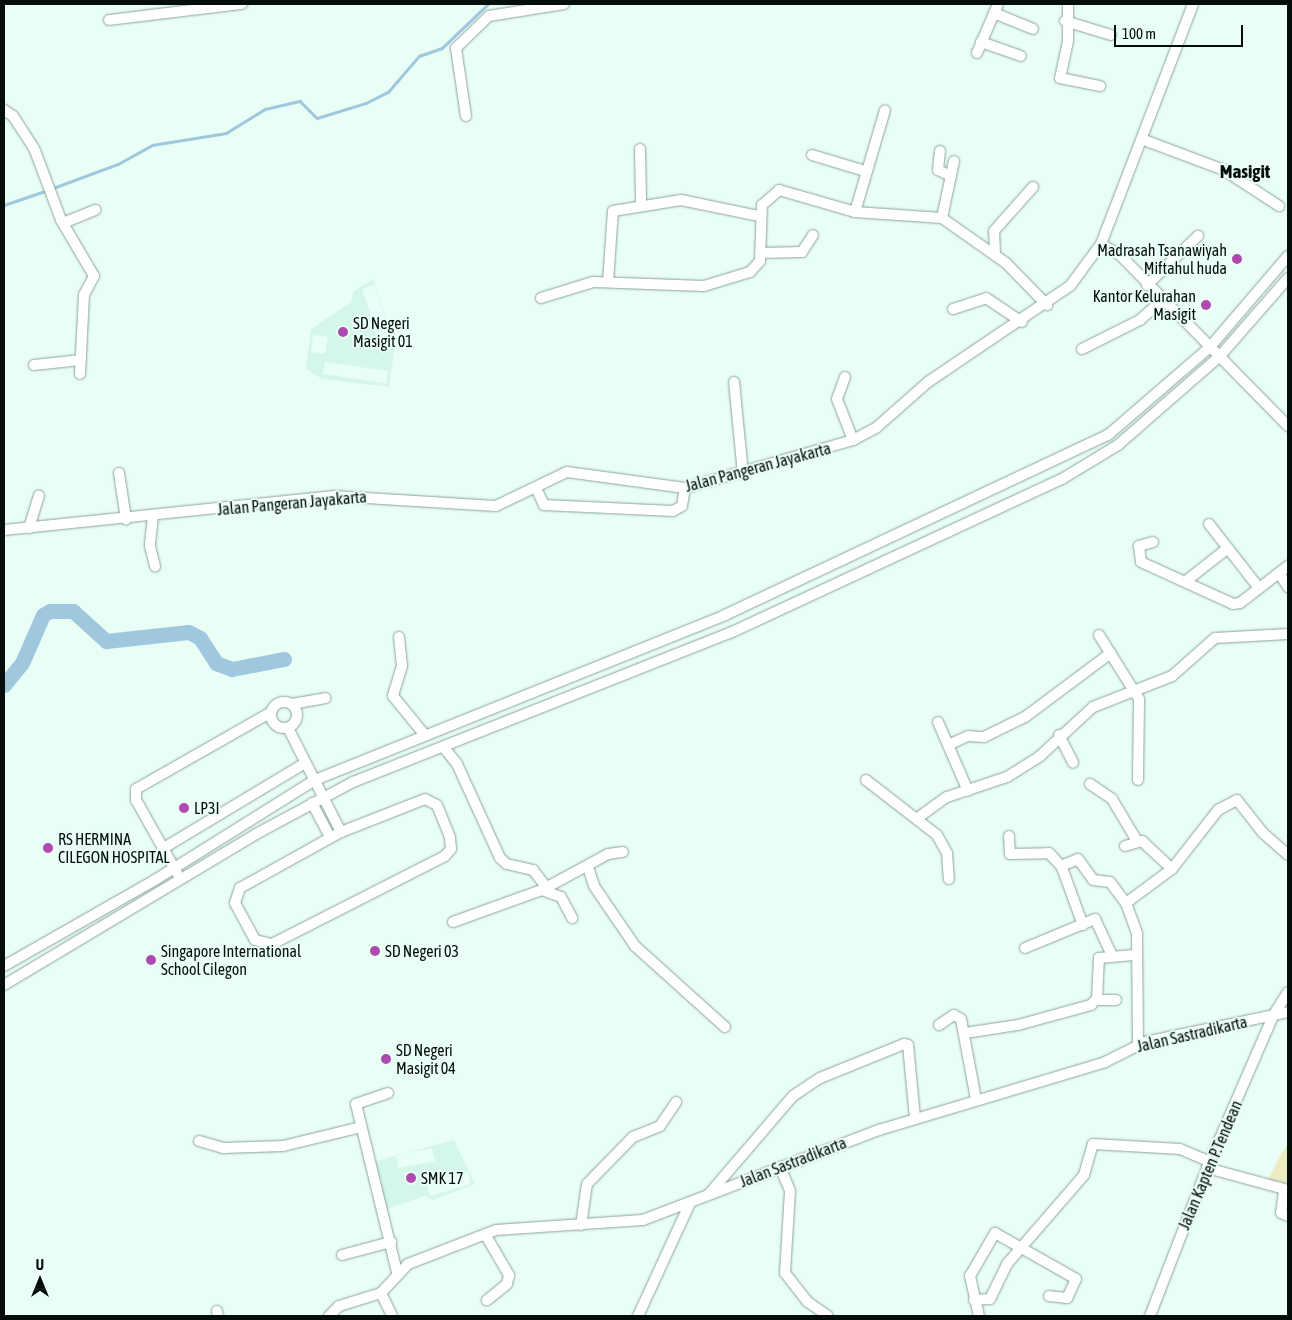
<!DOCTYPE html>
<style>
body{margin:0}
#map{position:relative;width:1292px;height:1320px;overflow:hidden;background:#e9fef5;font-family:"Asap Condensed",sans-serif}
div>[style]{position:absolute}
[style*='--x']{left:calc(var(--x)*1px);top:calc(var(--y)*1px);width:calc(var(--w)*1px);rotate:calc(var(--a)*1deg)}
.built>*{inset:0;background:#d4f7e9}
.green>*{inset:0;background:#ecebc2}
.stream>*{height:2.5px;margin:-1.25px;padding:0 1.25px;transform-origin:1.25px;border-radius:1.25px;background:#9fc8df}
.river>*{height:15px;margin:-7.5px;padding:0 7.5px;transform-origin:7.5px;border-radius:7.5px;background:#9fc8df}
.roads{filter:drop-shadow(0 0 1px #8ba399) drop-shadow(0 0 1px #8ba399)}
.minor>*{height:10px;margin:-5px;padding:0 5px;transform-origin:5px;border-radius:5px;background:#fff}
.minor>.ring{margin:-5px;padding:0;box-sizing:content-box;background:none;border:10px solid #fff;border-radius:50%}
.dots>*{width:14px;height:14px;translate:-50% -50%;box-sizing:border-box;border:2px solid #e9fef5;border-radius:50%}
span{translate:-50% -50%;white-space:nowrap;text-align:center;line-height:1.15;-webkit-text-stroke:4px #e9fef5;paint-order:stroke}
.poi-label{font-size:16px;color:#060e0b}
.right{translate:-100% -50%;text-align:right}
.left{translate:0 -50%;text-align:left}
.street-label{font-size:16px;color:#060e0b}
.quarter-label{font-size:19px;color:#060e0b;font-weight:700}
.frame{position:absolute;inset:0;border:5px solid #060e0b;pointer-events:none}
.north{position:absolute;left:15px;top:1255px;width:50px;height:50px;-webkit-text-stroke:4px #e9fef5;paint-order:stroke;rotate:0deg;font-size:14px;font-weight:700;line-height:20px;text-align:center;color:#060e0b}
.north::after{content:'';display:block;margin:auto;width:18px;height:22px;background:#060e0b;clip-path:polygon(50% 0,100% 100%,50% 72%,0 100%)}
.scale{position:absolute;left:1114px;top:25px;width:129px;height:22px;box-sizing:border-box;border:2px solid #060e0b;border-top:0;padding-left:6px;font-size:15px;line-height:18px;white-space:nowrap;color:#060e0b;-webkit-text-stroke:4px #e9fef5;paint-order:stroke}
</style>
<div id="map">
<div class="built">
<div style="clip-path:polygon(evenodd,373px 279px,395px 346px,389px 387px,322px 379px,306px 369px,311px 329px,351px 302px,354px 291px,373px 279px,374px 285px,385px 318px,373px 322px,362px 289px,374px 285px,373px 279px,386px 320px,394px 346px,381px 350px,373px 324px,386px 320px,373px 279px,313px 335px,328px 337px,325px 354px,311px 352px,313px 335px,373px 279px,325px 362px,388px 371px,386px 383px,323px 374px,325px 362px)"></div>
<div style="clip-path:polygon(evenodd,454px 1140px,475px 1184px,433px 1200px,425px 1196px,381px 1211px,373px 1162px,454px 1140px,432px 1148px,435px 1161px,398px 1168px,396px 1155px,432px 1148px,454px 1140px,468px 1171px,471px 1184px,430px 1196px,427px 1184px,468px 1171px)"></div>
</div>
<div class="green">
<div style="clip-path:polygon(1288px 1144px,1288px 1183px,1268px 1180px,1282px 1152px)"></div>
</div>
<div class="stream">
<div style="--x:53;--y:188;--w:69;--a:-20.3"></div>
<div style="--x:118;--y:164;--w:39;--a:-29"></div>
<div style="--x:152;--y:145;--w:75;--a:-9.2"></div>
<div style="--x:226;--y:133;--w:46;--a:-31.6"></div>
<div style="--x:265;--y:109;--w:36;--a:-13"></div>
<div style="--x:300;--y:101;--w:24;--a:45"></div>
<div style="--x:317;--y:118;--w:51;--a:-17"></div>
<div style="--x:366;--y:103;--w:25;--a:-27"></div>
<div style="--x:388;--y:92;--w:48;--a:-49.3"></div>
<div style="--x:419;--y:56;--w:24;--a:-19"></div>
<div style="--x:442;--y:48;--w:64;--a:-43.7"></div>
<div style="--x:4;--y:205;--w:46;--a:-18.8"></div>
</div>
<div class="river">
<div style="--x:4;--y:685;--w:28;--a:-51"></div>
<div style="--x:22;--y:663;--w:52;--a:-66.4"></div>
<div style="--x:43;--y:615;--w:8;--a:-30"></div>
<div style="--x:50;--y:611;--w:23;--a:0"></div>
<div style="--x:73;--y:611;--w:45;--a:42.3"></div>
<div style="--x:106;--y:641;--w:83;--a:-6.2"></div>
<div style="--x:189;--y:632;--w:13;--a:29"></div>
<div style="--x:200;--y:638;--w:30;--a:57"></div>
<div style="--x:216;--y:663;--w:17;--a:21"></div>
<div style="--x:232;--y:669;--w:53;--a:-10.9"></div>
</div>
<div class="roads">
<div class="minor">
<div style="--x:1068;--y:4;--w:37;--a:90"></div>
<div style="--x:1068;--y:41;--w:38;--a:102"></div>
<div style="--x:1060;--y:78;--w:41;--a:11.3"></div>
<div style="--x:994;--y:13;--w:42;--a:22.3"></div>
<div style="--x:109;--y:20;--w:134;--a:-6.9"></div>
<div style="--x:1065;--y:21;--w:48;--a:16.9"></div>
<div style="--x:981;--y:42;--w:42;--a:19.3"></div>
<div style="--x:977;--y:53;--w:53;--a:-66.8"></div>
<div style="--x:4;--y:110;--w:11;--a:34"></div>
<div style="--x:13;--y:116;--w:38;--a:57"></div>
<div style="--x:34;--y:148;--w:77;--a:69.4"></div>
<div style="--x:61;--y:220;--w:65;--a:59.5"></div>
<div style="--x:94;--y:276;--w:21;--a:118"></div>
<div style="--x:84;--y:295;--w:79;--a:92.9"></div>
<div style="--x:466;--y:116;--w:69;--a:-98.4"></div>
<div style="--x:456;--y:48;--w:46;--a:-44.1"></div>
<div style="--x:489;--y:16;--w:76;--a:-9.1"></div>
<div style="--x:1144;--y:140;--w:85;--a:20.6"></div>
<div style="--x:1224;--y:170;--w:66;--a:33.2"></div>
<div style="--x:640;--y:149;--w:54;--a:88.9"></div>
<div style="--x:940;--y:151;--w:19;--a:96"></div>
<div style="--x:938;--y:170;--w:14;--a:25"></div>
<div style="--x:812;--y:155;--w:55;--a:16.8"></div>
<div style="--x:855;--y:212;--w:106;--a:-73.6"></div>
<div style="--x:942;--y:218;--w:58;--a:-78.1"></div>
<div style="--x:63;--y:223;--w:35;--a:-22"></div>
<div style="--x:1101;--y:244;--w:22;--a:30"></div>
<div style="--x:1120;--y:255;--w:240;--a:45.5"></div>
<div style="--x:761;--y:253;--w:41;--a:-1.4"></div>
<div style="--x:802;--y:252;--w:20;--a:-57"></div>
<div style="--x:995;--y:255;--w:24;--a:-92"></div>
<div style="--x:994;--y:231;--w:59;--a:-48.4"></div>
<div style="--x:608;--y:282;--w:71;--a:-86"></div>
<div style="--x:613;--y:211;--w:69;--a:-9.2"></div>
<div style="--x:681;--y:200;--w:80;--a:11.6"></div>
<div style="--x:1147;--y:285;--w:71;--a:-43.9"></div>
<div style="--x:541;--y:298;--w:54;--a:-17.1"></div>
<div style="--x:593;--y:282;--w:111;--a:2.1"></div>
<div style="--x:704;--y:286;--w:48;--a:-16.9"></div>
<div style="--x:750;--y:272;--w:15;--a:-48"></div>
<div style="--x:760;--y:261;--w:56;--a:-88"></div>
<div style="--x:762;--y:205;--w:23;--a:-41"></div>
<div style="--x:779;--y:190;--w:79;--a:16.1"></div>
<div style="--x:855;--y:212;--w:87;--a:3.9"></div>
<div style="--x:942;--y:218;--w:78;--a:35.1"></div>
<div style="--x:1006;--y:263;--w:59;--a:45.7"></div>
<div style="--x:953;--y:309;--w:35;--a:-18"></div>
<div style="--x:986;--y:298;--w:43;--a:33.7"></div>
<div style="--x:1082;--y:349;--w:65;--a:-26.6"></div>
<div style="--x:1140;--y:320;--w:28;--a:-42"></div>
<div style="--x:34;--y:365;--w:47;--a:-6.1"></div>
<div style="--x:845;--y:377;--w:23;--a:110"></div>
<div style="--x:837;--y:399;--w:44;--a:68.7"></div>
<div style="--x:734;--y:382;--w:92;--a:84.4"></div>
<div style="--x:119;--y:473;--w:47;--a:81.3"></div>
<div style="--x:536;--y:488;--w:19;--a:65"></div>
<div style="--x:544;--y:505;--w:129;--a:2.7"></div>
<div style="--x:673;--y:511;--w:10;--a:-29"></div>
<div style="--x:682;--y:506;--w:18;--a:-81"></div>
<div style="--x:153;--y:516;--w:30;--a:96"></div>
<div style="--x:150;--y:546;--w:21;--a:76"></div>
<div style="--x:1209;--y:524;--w:81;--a:52"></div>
<div style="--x:29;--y:528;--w:34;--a:-73"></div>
<div style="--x:4;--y:530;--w:332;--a:-5.9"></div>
<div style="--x:334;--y:496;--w:162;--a:3.5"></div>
<div style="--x:496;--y:506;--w:79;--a:-25.6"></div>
<div style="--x:567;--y:472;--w:119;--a:7.7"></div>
<div style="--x:685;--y:488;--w:175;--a:-15.9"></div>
<div style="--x:853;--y:440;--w:27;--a:-28"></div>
<div style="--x:877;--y:427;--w:68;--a:-41.4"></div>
<div style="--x:928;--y:382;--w:171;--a:-34.1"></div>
<div style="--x:1070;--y:286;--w:52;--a:-53.6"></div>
<div style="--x:1101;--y:244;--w:257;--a:-69"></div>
<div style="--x:1153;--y:542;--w:15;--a:164"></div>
<div style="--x:1139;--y:546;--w:16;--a:83"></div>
<div style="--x:1141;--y:562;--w:101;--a:24.5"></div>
<div style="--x:1233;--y:604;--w:7;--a:-8"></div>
<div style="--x:1240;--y:603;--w:61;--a:-37.6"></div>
<div style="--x:1279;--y:573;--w:17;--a:57"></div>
<div style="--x:1186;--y:581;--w:53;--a:-38.2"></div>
<div style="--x:1099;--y:635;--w:75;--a:58"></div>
<div style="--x:1139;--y:699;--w:81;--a:90.7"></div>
<div style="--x:399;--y:637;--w:29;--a:84"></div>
<div style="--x:402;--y:666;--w:31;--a:107"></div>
<div style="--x:393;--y:696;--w:49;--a:50.8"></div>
<div class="ring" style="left:271px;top:702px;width:16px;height:16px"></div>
<div style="--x:292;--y:704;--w:34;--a:-10"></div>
<div style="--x:938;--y:722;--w:75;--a:66.5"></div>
<div style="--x:288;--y:728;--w:117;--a:63"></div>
<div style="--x:1059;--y:735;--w:31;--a:63"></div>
<div style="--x:948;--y:745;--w:22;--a:-24"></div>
<div style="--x:968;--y:736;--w:16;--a:4"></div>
<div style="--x:984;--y:737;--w:46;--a:-26"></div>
<div style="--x:1025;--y:717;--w:107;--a:-36.7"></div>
<div style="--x:445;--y:749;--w:19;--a:51"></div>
<div style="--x:457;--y:764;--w:103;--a:65.4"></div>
<div style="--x:500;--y:858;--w:9;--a:41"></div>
<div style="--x:507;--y:864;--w:27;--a:13"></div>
<div style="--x:533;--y:870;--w:23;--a:52"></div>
<div style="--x:866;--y:780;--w:90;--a:37.8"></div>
<div style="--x:937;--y:835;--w:21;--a:61"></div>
<div style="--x:947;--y:853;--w:26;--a:86"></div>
<div style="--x:1090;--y:784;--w:27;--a:34"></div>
<div style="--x:1112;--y:799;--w:49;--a:59.2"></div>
<div style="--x:425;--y:799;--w:13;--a:27"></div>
<div style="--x:437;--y:805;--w:35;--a:68"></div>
<div style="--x:450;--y:838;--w:11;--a:85"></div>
<div style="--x:451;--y:849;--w:9;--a:131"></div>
<div style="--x:445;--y:856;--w:194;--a:153"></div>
<div style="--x:272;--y:944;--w:17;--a:-167"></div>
<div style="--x:255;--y:940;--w:42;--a:-118.4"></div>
<div style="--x:235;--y:903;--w:16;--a:-72"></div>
<div style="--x:240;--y:888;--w:115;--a:-29"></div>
<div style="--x:341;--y:832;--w:90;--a:-21.4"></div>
<div style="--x:312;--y:803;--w:38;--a:62"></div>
<div style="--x:919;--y:817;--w:34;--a:-36"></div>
<div style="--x:947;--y:797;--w:63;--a:-18.4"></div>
<div style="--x:1007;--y:777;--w:39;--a:-32"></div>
<div style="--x:1040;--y:756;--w:72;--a:-42.8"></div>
<div style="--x:1093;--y:707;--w:85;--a:-21.4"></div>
<div style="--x:1172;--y:676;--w:57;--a:-41.5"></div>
<div style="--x:1215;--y:638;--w:73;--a:-3.1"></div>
<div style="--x:1009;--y:836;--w:18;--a:87"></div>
<div style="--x:1010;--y:854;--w:39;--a:-1"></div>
<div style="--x:1049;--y:853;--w:18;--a:47"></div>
<div style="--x:1061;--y:866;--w:18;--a:-22"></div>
<div style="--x:1078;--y:859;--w:26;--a:54"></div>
<div style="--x:1093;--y:880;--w:17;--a:7"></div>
<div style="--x:1110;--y:882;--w:26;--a:53"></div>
<div style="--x:1126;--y:903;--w:33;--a:70"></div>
<div style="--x:1137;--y:934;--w:111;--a:89.5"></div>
<div style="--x:1125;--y:846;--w:18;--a:-16"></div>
<div style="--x:1142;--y:841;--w:41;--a:43"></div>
<div style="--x:1172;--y:869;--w:75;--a:-52.1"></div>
<div style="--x:1218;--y:810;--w:21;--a:-28"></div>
<div style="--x:1237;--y:800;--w:42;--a:51.8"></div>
<div style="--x:1263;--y:833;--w:33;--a:41"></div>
<div style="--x:162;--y:849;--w:167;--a:-31"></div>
<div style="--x:1061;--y:865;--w:64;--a:69.9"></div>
<div style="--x:588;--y:867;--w:20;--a:72"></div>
<div style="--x:594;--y:886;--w:73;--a:55.7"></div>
<div style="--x:635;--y:946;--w:121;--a:42"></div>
<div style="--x:177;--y:873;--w:84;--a:-119.3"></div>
<div style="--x:136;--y:800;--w:11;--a:-90"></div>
<div style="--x:136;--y:789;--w:154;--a:-29.6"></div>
<div style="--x:542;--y:890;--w:20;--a:20"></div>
<div style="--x:561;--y:897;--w:24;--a:62"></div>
<div style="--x:1126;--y:903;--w:57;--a:-36.5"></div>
<div style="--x:453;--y:922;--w:95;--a:-19.8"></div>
<div style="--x:542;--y:890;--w:75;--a:-28.6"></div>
<div style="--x:608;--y:854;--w:15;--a:-8"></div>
<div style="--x:1025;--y:948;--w:76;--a:-22.5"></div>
<div style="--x:1095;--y:919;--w:40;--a:65"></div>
<div style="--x:4;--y:966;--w:174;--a:-29.7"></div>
<div style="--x:155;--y:880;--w:189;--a:-32"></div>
<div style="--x:315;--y:780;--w:442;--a:-21.9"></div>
<div style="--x:725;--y:615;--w:423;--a:-25.2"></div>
<div style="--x:1108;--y:435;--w:135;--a:-40.8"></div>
<div style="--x:1210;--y:347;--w:120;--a:-49.4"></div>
<div style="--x:4;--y:985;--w:294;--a:-30.9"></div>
<div style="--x:256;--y:834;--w:110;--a:-28.2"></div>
<div style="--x:353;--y:782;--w:405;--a:-21.6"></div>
<div style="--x:730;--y:633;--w:366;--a:-24.9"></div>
<div style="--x:1062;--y:479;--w:66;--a:-31.3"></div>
<div style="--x:1118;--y:445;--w:135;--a:-41.1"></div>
<div style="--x:1220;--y:356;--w:103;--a:-48.9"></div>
<div style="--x:1097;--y:1000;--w:19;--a:0"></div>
<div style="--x:939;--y:1025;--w:18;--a:-34"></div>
<div style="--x:954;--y:1015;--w:8;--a:30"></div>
<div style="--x:961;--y:1019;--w:81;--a:79.4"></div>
<div style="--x:965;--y:1033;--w:54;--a:-8.6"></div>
<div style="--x:1018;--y:1025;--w:76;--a:-15.3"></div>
<div style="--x:1091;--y:1005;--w:9;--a:-49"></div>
<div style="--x:1097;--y:998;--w:40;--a:-87.1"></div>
<div style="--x:1099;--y:958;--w:38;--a:-5"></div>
<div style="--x:388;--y:1093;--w:34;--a:161"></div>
<div style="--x:356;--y:1104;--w:173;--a:76.3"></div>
<div style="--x:199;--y:1141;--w:25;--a:16"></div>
<div style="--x:223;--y:1148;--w:60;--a:-1.9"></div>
<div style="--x:283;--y:1146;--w:80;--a:-13.7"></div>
<div style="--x:780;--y:1167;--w:26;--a:67"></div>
<div style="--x:790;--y:1191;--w:82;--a:93.5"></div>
<div style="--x:785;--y:1273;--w:37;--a:52"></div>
<div style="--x:808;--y:1302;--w:24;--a:35"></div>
<div style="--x:1207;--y:1168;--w:84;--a:15.2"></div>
<div style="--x:1284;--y:1190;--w:23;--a:97"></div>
<div style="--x:1281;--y:1213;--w:8;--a:23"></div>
<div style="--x:709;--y:1194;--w:129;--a:-49.4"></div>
<div style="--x:793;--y:1096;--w:32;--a:-34"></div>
<div style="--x:820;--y:1078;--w:91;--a:-22"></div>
<div style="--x:904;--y:1044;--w:4;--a:14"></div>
<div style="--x:908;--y:1045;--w:73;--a:84.5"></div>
<div style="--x:581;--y:1225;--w:41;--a:-81.7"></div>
<div style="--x:587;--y:1184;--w:66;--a:-45.6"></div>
<div style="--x:633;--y:1137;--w:29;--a:-22"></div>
<div style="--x:660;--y:1126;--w:29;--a:-56"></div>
<div style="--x:485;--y:1234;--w:48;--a:59.7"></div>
<div style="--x:509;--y:1275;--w:9;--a:103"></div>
<div style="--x:507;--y:1284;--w:26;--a:141"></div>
<div style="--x:342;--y:1255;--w:51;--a:-14.9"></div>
<div style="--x:381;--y:1293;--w:25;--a:64"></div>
<div style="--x:974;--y:1300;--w:16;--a:-4"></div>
<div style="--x:990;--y:1299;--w:39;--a:-64"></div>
<div style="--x:1007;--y:1264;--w:118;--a:-49.1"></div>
<div style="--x:1084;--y:1175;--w:32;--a:-74"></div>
<div style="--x:1093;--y:1144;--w:87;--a:3.3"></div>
<div style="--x:1180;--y:1149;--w:33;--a:23"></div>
<div style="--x:217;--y:1311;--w:5;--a:79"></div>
<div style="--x:329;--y:1316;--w:14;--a:-45"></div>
<div style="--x:339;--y:1306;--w:44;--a:-17.2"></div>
<div style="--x:381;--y:1293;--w:40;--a:-47"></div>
<div style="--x:408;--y:1264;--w:94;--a:-21.1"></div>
<div style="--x:496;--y:1230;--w:147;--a:-3.9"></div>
<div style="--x:643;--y:1220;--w:253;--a:-20.9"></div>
<div style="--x:879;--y:1130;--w:236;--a:-16.7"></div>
<div style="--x:1105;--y:1062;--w:45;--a:-26.6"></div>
<div style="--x:1145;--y:1042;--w:146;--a:-11.8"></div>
<div style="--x:638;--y:1316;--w:124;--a:-65.3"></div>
<div style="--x:979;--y:1316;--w:41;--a:-102.7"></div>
<div style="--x:970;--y:1276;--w:50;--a:-59.8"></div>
<div style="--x:995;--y:1233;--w:93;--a:29.6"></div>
<div style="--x:1076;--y:1279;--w:21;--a:115"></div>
<div style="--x:1067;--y:1298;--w:18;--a:-174"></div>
<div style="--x:1150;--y:1316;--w:159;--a:-68.9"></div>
<div style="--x:1207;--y:1168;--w:166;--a:-66.5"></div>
<div style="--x:1273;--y:1016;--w:28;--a:-58"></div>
</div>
</div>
<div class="dots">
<div style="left:1237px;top:259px;background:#ad49af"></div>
<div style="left:1206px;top:305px;background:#ad49af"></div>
<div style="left:343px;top:332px;background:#ad49af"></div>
<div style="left:184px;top:808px;background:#ad49af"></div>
<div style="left:48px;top:848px;background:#ad49af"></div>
<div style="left:375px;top:951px;background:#ad49af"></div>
<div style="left:151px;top:960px;background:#ad49af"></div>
<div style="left:386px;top:1059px;background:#ad49af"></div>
<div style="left:411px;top:1178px;background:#ad49af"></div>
</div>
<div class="poi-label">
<span class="right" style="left:1227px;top:259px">Madrasah Tsanawiyah<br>Miftahul huda</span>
<span class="right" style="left:1196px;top:305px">Kantor Kelurahan<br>Masigit</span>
<span class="left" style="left:353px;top:332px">SD Negeri<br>Masigit 01</span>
<span class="left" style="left:194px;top:808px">LP3I</span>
<span class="left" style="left:58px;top:848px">RS HERMINA<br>CILEGON HOSPITAL</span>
<span class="left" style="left:161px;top:960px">Singapore International<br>School Cilegon</span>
<span class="left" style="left:385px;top:951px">SD Negeri 03</span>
<span class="left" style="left:396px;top:1059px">SD Negeri<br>Masigit 04</span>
<span class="left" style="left:421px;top:1178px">SMK 17</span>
</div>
<div class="street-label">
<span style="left:758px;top:467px;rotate:-15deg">Jalan Pangeran Jayakarta</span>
<span style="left:292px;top:503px;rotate:-5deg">Jalan Pangeran Jayakarta</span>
<span style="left:1192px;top:1034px;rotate:-13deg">Jalan Sastradikarta</span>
<span style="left:793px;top:1162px;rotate:-21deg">Jalan Sastradikarta</span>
<span style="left:1210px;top:1165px;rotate:-67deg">Jalan Kapten P.Tendean</span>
</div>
<div class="quarter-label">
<span style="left:1245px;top:172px">Masigit</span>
</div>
<div class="frame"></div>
<div class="north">U</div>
<div class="scale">100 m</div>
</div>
